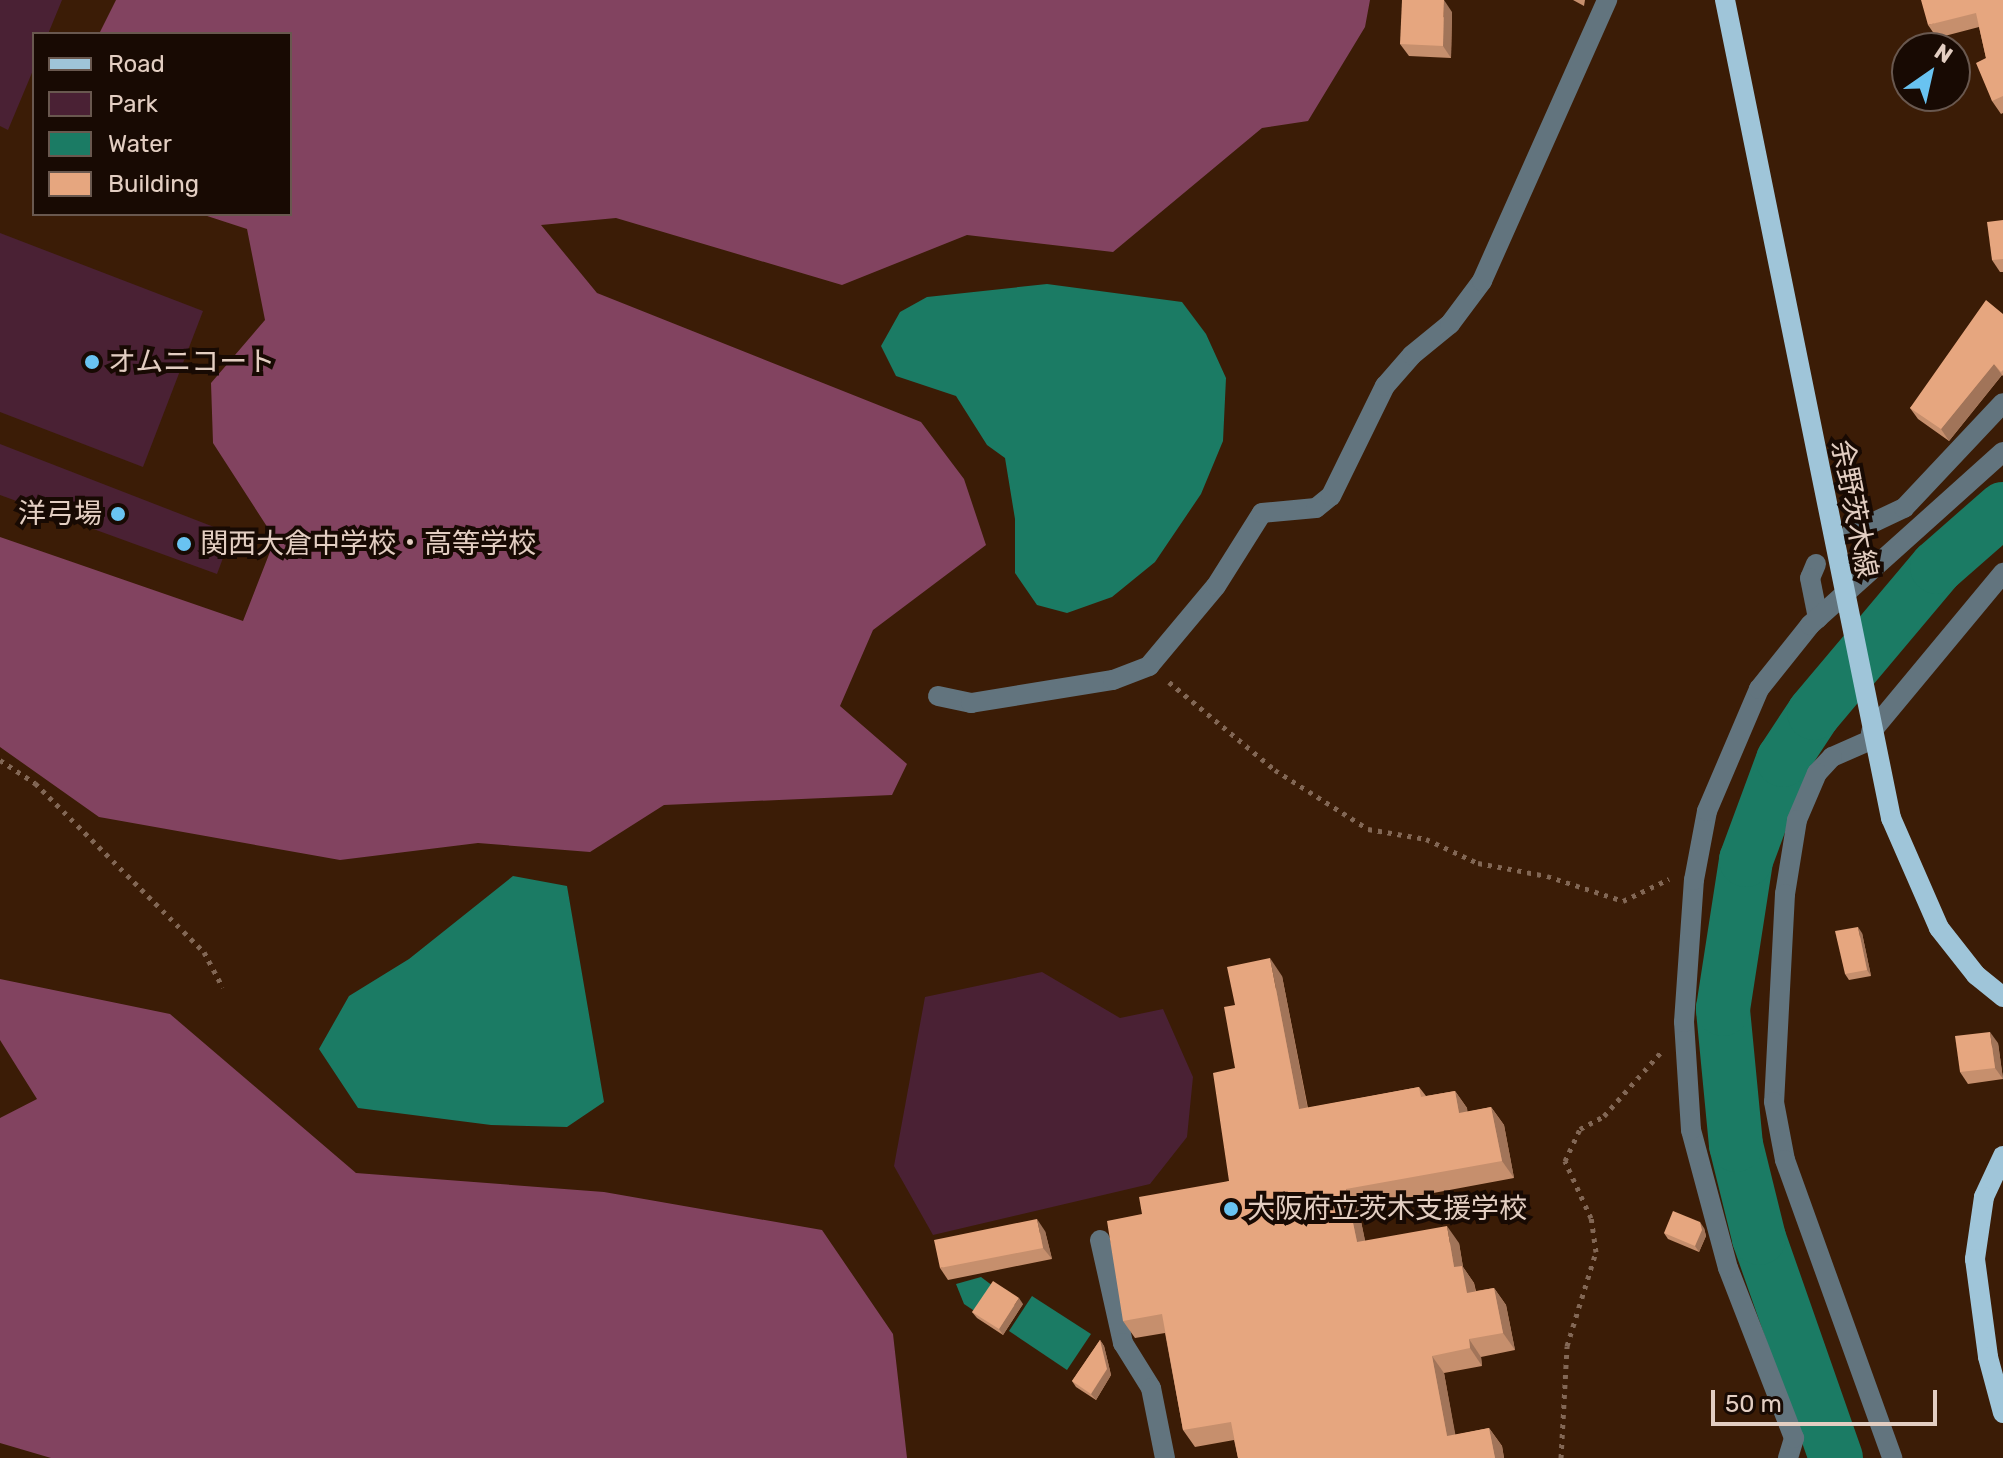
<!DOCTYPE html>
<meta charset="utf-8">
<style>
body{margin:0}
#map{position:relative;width:2003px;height:1458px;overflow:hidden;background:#3b1c06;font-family:Rubik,"Noto Sans JP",sans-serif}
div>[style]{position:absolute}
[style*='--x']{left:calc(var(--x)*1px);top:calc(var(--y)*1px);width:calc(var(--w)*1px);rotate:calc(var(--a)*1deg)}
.green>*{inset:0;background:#4a2134}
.forest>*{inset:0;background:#824360}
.water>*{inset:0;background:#1b7b64}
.river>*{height:54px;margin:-27px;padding:0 27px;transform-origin:27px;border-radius:27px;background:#1b7b64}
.path>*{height:5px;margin-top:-2.5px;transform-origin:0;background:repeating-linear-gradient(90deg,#826755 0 4px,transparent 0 10px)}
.minor>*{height:20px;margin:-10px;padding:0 10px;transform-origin:10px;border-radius:10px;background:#62747e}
.major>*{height:20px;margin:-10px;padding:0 10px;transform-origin:10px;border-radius:10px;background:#9fc5d9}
.wall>*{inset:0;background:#c68f6d}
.shaded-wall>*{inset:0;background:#a17459}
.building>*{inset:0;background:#e6a67f}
.dots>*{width:22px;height:22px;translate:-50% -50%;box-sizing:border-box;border:4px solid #180a03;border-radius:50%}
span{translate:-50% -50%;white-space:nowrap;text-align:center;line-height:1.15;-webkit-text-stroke:8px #180a03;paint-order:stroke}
.poi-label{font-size:28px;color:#e3cec2}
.left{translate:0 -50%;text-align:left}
.right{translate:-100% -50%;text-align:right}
.street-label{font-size:28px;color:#e3cec2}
.legend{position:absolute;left:32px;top:32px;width:260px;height:184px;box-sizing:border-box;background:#180a03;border:2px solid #69584f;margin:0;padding:10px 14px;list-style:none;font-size:24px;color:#e3cec2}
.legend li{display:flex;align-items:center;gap:16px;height:40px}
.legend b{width:40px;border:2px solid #69584f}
.north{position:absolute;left:1891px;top:32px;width:80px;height:80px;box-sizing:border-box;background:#180a03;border:2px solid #69584f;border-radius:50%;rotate:34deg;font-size:22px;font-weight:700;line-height:32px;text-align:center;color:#e3cec2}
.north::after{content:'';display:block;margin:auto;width:28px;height:36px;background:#69c3f1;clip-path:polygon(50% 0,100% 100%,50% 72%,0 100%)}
.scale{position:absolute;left:1711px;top:1390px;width:226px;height:36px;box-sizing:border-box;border:4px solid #e3cec2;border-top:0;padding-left:10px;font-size:24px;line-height:28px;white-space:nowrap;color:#e3cec2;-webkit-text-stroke:6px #180a03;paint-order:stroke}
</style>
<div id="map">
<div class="green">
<div style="clip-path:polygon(0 0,62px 0,48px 34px,34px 34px,34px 68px,8px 130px,0 126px)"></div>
<div style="clip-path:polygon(0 233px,203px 311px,143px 467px,0 412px)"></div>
<div style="clip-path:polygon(0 444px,232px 534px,217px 574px,0 495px)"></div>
<div style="clip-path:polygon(1042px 972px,1120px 1018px,1163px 1009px,1193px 1077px,1187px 1137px,1150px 1184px,933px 1235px,894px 1166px,925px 997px)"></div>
</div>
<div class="forest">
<div style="clip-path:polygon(116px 0,1370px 0,1365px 27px,1308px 121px,1262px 128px,1113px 252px,967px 235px,842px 285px,616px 218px,541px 225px,597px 293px,921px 422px,964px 479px,986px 545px,873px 630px,840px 706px,907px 764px,892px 795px,664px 805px,590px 852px,478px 843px,340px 860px,99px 817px,0 747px,0 537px,243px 621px,275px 539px,213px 443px,211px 383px,265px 320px,247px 229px,201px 214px,290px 214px,290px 34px,99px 34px)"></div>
<div style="clip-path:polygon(0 979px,170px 1014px,356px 1173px,604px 1192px,822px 1230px,893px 1334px,907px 1458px,51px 1458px,0 1443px,0 1118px,37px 1099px,0 1040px)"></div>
</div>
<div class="water">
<div style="clip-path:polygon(1047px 284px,1182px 302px,1206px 334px,1226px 378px,1223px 441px,1201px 494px,1155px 562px,1112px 597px,1067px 613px,1037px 605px,1015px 573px,1015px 519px,1005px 458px,987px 445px,956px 396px,896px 376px,881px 346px,900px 312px,927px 297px)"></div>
<div style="clip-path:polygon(513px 876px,567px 886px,604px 1102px,567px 1127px,491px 1125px,358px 1108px,319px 1049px,349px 996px,409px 959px)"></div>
<div style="clip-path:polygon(981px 1277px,993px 1286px,976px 1312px,964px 1304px,956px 1284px)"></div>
<div style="clip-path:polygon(1032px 1296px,1091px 1334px,1067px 1370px,1009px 1331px)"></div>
</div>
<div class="river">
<div style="--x:1836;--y:1458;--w:233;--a:-109.3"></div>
<div style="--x:1759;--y:1238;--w:96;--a:-103.9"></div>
<div style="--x:1736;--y:1145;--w:137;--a:-95.5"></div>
<div style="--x:1723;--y:1009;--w:151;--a:-81.2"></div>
<div style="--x:1746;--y:860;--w:107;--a:-69.7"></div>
<div style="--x:1783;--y:760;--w:56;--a:-56.6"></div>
<div style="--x:1814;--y:713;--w:191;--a:-49.9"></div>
<div style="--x:1937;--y:567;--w:88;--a:-41.3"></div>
</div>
<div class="path">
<div style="--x:1169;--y:682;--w:138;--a:39.7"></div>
<div style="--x:1275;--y:770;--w:110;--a:32.4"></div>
<div style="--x:1368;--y:829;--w:59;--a:9.8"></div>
<div style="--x:1426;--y:839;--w:57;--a:24.8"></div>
<div style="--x:1478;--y:863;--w:70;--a:10.7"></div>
<div style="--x:1547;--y:876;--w:80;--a:18.2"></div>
<div style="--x:1623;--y:901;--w:51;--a:-25.6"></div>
<div style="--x:0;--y:760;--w:42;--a:33.3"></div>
<div style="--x:35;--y:783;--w:239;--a:45"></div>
<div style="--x:204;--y:952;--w:40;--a:62"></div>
<div style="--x:1561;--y:1458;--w:112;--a:-86.9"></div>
<div style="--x:1567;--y:1346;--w:98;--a:-72.9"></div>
<div style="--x:1596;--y:1252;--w:34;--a:-98"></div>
<div style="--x:1591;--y:1218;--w:63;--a:-114.5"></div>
<div style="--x:1565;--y:1161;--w:35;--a:-65"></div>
<div style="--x:1580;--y:1129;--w:27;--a:-28"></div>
<div style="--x:1604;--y:1116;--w:87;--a:-48.3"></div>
</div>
<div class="minor">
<div style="--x:1851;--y:533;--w:59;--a:-25.3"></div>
<div style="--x:1904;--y:508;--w:144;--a:-46.7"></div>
<div style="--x:1816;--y:564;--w:15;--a:113"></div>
<div style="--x:1810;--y:578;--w:41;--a:78.7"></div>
<div style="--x:938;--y:696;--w:34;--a:12"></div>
<div style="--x:971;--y:703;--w:144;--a:-9.2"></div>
<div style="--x:1113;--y:680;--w:39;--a:-21"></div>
<div style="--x:1149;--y:666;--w:104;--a:-50.1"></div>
<div style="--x:1216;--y:586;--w:86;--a:-57.8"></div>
<div style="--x:1262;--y:513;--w:54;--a:-5.3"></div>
<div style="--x:1316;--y:508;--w:19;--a:-39"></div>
<div style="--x:1331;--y:496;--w:123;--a:-63.9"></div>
<div style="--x:1385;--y:386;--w:41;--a:-48.9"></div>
<div style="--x:1412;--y:355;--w:49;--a:-39.2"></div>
<div style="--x:1450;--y:324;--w:54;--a:-53.3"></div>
<div style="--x:1482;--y:281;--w:308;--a:-66"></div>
<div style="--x:1871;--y:732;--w:207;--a:-50.3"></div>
<div style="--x:1873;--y:739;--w:45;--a:156.3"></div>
<div style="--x:1832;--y:757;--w:22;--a:133"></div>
<div style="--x:1817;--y:773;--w:51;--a:113.1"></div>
<div style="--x:1797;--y:820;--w:75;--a:99.2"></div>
<div style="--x:1785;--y:894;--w:208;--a:93"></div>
<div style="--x:1774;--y:1102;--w:59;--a:79.3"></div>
<div style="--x:1785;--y:1160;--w:317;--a:70.2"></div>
<div style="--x:1100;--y:1240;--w:106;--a:77.4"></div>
<div style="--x:1123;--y:1343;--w:53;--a:58.1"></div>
<div style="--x:1151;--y:1388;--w:71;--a:78.7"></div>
<div style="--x:1788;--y:1458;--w:21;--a:-73"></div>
<div style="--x:1794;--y:1438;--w:182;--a:-111.2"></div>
<div style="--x:1728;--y:1268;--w:143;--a:-105"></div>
<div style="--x:1691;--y:1130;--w:108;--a:-93.7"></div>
<div style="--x:1684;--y:1022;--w:142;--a:-86"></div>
<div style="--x:1694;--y:880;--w:70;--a:-79.3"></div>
<div style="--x:1707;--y:811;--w:133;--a:-66.9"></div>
<div style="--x:1759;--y:689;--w:82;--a:-51.4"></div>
<div style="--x:1810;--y:625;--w:259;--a:-41.9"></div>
</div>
<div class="major">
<div style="--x:1725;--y:0;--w:835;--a:78.53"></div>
<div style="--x:1891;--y:818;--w:120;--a:66.4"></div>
<div style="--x:1939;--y:928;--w:60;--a:51.8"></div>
<div style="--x:1976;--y:975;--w:35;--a:39"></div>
<div style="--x:2003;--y:1156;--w:45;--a:114.9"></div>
<div style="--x:1984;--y:1197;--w:63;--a:98.3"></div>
<div style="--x:1975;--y:1259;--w:99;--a:82.4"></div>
<div style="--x:1988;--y:1357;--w:58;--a:75"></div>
</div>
<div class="wall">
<div style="clip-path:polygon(1573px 0,1585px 0,1584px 6px)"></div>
<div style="clip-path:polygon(2003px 0,2003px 113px,2001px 114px,1992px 101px,1986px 58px,1979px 27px,1937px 38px,1928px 25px)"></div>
<div style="clip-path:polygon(1452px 12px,1451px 58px,1409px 56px,1400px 44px)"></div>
<div style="clip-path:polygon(2003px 220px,2003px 272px,2000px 272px,1992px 260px)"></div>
<div style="clip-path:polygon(2003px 314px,2003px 376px,2002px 375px,1949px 441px,1918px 419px,1910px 408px)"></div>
<div style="clip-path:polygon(1862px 933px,1871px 976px,1849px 980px,1845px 974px)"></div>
<div style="clip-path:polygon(1282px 976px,1308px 1108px,1419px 1087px,1426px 1096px,1455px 1091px,1467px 1108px,1467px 1112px,1491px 1107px,1504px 1125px,1514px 1178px,1358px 1207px,1365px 1241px,1459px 1243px,1463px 1267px,1474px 1283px,1476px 1291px,1494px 1288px,1506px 1305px,1515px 1350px,1481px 1357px,1482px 1366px,1444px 1373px,1455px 1435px,1489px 1428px,1502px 1446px,1504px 1458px,1238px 1458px,1234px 1440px,1195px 1447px,1183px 1430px,1165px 1333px,1135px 1338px,1123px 1321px,1142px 1214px,1229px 1181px,1235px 1068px)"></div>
<div style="clip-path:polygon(1998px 1043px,2003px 1079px,1968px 1084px,1960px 1072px)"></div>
<div style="clip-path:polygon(1704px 1228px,1706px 1236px,1699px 1252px,1668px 1239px,1664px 1233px)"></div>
<div style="clip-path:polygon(1045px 1231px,1052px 1259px,948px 1280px,940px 1268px)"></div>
<div style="clip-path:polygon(1023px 1304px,1003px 1335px,977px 1318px,972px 1312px)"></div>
<div style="clip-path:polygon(1100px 1340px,1104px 1346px,1111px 1375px,1096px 1400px,1076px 1387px,1072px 1381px)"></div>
</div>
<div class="shaded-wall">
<div style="clip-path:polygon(1444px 0,1452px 12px,1451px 58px,1443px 46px)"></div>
<div style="clip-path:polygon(1994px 364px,2002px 375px,1949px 441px,1941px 429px)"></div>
<div style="clip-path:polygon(1858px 927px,1862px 933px,1871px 976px,1867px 970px)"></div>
<div style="clip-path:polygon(1270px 958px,1282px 976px,1311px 1126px,1299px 1109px)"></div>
<div style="clip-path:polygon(1990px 1032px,1998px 1043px,2003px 1079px,1995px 1068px)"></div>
<div style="clip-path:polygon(1455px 1091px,1467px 1108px,1471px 1130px,1459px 1113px)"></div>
<div style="clip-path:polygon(1491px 1107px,1504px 1125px,1514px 1178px,1502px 1161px)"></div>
<div style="clip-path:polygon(1346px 1189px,1358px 1207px,1369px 1259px,1357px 1242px)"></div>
<div style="clip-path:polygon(1037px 1219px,1045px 1231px,1052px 1259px,1043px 1248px)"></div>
<div style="clip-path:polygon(1700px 1222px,1704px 1228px,1706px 1236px,1699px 1252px,1695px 1246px)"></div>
<div style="clip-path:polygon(1447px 1226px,1459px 1243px,1463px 1267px,1474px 1283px,1479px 1310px,1467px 1293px,1454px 1267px)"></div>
<div style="clip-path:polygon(1494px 1288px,1506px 1305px,1515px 1350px,1503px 1333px)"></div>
<div style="clip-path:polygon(1019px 1298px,1023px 1304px,1003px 1335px,999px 1329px)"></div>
<div style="clip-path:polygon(1469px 1339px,1481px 1357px,1482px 1366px,1470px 1348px)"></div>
<div style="clip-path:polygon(1100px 1340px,1104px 1346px,1111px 1375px,1096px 1400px,1091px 1394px)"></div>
<div style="clip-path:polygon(1432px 1356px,1444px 1373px,1459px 1454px,1447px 1436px)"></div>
<div style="clip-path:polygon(1489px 1428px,1502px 1446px,1504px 1458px,1495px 1458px)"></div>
</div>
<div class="building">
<div style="clip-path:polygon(1402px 0,1444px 0,1443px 46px,1400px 44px)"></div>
<div style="clip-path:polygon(1921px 0,2003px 0,2003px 96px,1992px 101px,1976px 63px,1986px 58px,1976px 13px,1928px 25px)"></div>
<div style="clip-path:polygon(2003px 220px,2003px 259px,1992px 260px,1987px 222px)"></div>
<div style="clip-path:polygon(1986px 300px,2003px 314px,2003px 370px,2001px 372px,1994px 364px,1941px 429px,1910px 408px)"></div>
<div style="clip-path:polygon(1858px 927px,1867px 970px,1845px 974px,1835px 931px)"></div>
<div style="clip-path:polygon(1270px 958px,1299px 1109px,1419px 1087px,1421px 1097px,1455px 1091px,1459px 1113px,1491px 1107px,1502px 1161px,1346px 1189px,1357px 1242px,1447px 1226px,1454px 1267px,1462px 1266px,1467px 1293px,1494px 1288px,1503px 1333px,1469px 1339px,1470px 1348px,1432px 1356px,1447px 1436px,1489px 1428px,1495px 1458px,1238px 1458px,1231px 1422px,1183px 1430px,1162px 1314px,1123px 1321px,1107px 1221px,1142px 1214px,1139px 1197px,1229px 1181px,1213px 1073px,1235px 1068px,1224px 1007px,1235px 1005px,1227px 967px)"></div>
<div style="clip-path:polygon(1990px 1032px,1995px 1068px,1960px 1072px,1955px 1036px)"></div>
<div style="clip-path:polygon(1673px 1211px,1700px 1222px,1702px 1230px,1695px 1246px,1664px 1233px)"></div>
<div style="clip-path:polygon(1037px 1219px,1043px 1248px,940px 1268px,934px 1240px)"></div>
<div style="clip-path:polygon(993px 1281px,1019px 1298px,999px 1329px,972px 1312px)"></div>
<div style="clip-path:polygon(1100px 1340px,1107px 1369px,1091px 1394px,1072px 1381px)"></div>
</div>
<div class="dots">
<div style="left:92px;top:362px;background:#69c3f1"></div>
<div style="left:118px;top:514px;background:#69c3f1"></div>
<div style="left:184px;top:544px;background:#69c3f1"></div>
<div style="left:1231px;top:1209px;background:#69c3f1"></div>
</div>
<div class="poi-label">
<span class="left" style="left:108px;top:362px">オムニコート</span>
<span class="right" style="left:102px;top:514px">洋弓場</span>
<span class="left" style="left:200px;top:544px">関西大倉中学校・高等学校</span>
<span class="left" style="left:1247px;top:1209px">大阪府立茨木支援学校</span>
</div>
<div class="street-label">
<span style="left:1854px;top:509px;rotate:79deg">余野茨木線</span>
</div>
<ul class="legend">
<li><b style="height:10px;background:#9fc5d9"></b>Road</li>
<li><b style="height:22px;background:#4a2134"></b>Park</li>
<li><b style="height:22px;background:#1b7b64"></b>Water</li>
<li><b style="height:22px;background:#e6a67f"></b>Building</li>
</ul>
<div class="north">N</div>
<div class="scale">50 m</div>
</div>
